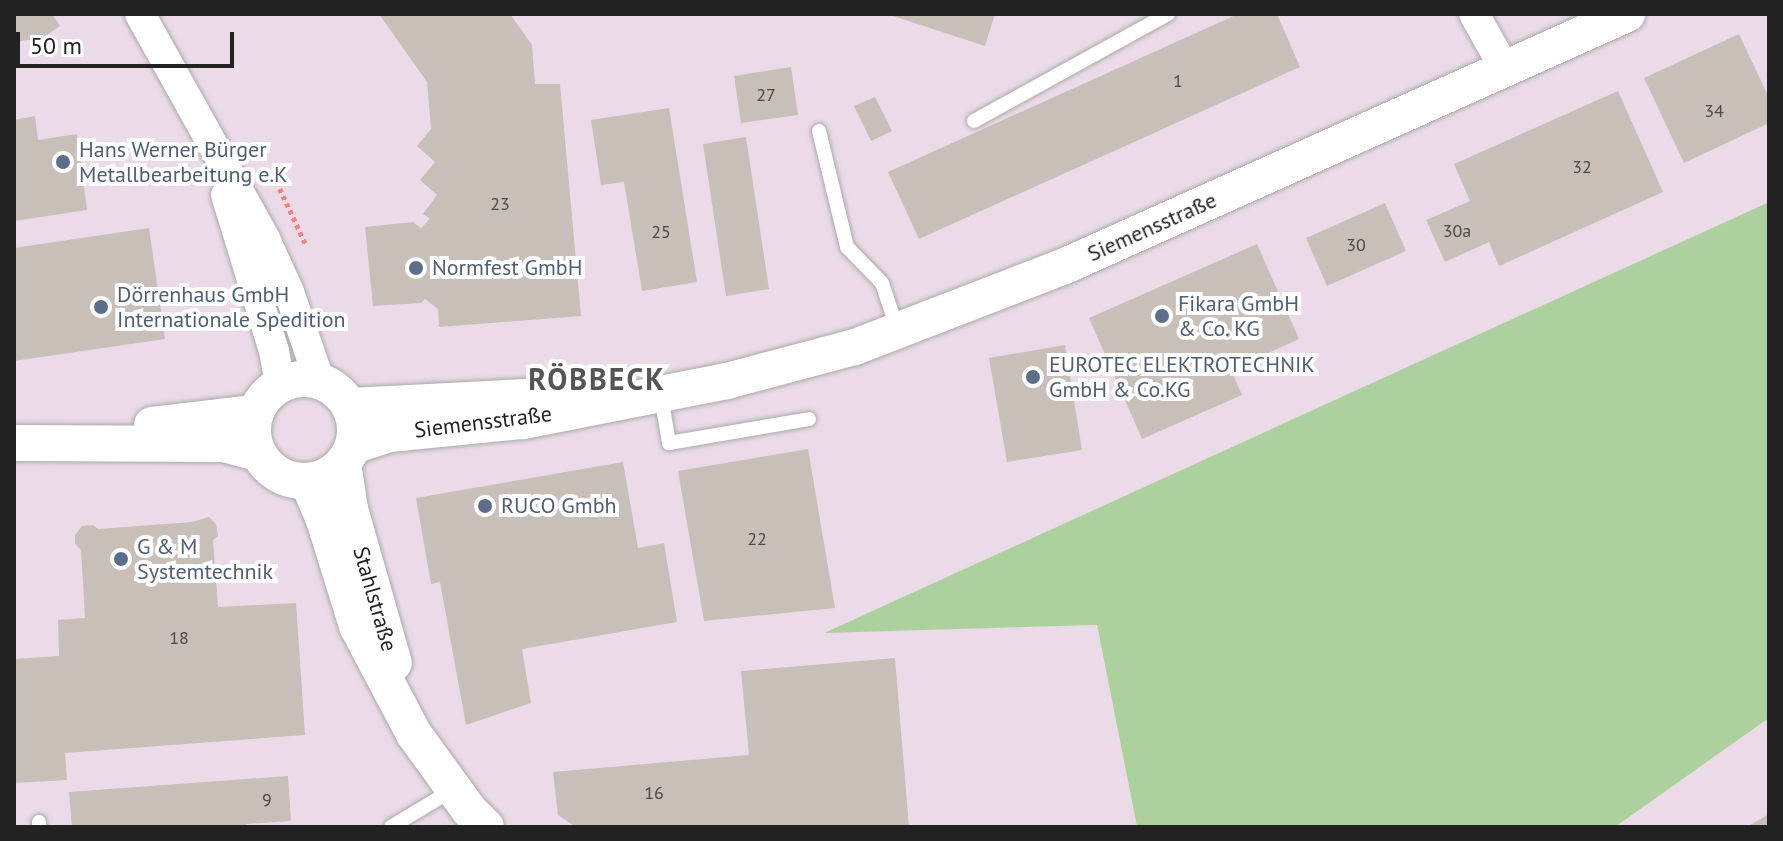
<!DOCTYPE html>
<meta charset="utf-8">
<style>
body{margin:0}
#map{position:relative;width:1783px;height:841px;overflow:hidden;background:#f2efe9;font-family:"PT Sans",sans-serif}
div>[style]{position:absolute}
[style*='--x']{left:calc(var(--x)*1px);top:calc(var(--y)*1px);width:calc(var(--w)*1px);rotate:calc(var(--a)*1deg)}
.industrial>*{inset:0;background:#ebdbe8}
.forest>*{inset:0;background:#add19e}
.building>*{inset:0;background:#c7bfb8}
.path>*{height:5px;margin-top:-2.5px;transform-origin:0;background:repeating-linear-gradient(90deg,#fa8072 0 4px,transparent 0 8px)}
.roads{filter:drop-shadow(0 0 2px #a9a9a9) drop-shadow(0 0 2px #a9a9a9)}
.service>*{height:14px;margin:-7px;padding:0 7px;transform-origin:7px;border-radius:7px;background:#fff}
.minor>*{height:30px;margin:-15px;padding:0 15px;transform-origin:15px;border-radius:15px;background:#fff}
.tertiary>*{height:36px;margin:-18px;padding:0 18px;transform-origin:18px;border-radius:18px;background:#fff}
.tertiary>.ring{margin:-18px;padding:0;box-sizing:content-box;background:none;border:36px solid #fff;border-radius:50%}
.dots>*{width:22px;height:22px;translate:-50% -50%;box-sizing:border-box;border:4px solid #fff;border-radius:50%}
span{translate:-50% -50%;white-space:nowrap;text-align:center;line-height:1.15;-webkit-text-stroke:8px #fff;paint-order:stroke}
.number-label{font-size:18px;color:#4b4948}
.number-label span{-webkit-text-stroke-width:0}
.service-label{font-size:22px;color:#4e5e75}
.left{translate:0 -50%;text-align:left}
.street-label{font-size:22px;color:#222}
.district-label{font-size:30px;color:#555;font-weight:700;letter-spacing:2px}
.frame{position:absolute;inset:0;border:16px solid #222;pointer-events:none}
.scale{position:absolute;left:16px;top:32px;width:218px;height:36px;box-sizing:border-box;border:4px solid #222;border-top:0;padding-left:10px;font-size:24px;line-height:28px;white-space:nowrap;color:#222;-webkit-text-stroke:6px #fff;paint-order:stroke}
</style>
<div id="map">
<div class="industrial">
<div style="clip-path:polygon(14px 14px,1769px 14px,1769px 202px,826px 632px,1097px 625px,1137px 827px,14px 827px)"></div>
<div style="clip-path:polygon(1769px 718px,1769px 827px,1615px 827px)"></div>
</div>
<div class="forest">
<div style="clip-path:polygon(1769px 202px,1769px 718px,1615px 827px,1137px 827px,1097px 625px,824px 633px)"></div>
</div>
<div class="building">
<div style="clip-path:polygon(14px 14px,52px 14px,60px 26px,37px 42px,34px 39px,14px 42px)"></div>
<div style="clip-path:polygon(379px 14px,510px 14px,532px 45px,535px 84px,560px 84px,581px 316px,439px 327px,438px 309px,425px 299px,421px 303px,373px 306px,365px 227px,413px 222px,421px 228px,430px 219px,423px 214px,437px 195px,420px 180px,435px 162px,417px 146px,431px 129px,427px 82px)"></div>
<div style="clip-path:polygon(887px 14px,995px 14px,985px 46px)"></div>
<div style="clip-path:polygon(1238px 14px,1277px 14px,1300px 67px,919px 239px,888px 172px)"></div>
<div style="clip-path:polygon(1739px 34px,1769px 98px,1769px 123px,1684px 163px,1644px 78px)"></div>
<div style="clip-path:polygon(791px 67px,798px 115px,741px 123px,734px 76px)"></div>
<div style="clip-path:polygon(1618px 91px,1663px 192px,1499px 266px,1489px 242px,1445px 262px,1426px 220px,1470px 201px,1454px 164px)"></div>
<div style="clip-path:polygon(875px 97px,892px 131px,871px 141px,854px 106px)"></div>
<div style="clip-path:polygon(669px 108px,697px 282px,642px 291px,624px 182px,601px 185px,591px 120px)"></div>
<div style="clip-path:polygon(35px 116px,38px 140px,77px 134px,87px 210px,14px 221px,14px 120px)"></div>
<div style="clip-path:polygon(746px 137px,769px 289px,726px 296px,703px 144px)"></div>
<div style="clip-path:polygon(1385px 203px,1406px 251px,1327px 286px,1306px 238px)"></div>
<div style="clip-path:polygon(149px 228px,165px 339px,14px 361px,14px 248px)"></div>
<div style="clip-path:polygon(1257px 244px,1299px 339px,1231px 370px,1242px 395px,1142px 439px,1089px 318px)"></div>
<div style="clip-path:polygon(1065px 345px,1082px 450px,1007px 462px,989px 358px)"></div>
<div style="clip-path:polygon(808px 449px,835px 608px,704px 621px,678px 471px)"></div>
<div style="clip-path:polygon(623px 462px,638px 548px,664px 543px,677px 622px,522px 649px,531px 703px,466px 725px,440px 582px,431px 584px,416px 498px)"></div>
<div style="clip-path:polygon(209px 517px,216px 524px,218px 536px,213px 540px,218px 607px,296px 603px,305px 735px,65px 753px,67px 780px,14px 783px,14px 659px,59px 656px,58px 620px,85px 618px,81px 550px,75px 544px,75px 535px,82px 526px,93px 525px,98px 529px,192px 522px)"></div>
<div style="clip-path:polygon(895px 658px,909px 827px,576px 827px,558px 815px,553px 772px,749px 755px,741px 671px)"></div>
<div style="clip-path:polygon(288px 776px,291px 821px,246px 824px,246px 827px,72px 827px,69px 792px)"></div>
<div style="clip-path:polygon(1769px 814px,1769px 827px,1747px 827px)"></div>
</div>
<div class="path">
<div style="--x:273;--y:174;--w:78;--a:65.1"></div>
</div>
<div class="roads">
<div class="service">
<div style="--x:974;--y:121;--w:222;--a:-28.9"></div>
<div style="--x:819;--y:131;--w:119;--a:76.4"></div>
<div style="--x:847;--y:247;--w:50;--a:45.8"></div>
<div style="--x:882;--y:283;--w:51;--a:71.6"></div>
<div style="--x:661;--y:396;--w:48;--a:80.3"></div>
<div style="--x:669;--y:443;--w:142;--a:-9.7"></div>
<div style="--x:39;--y:822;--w:5;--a:90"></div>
<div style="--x:391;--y:827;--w:74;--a:-31.1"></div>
</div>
<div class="minor">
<div style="--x:140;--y:14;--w:257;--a:60.9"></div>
<div style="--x:265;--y:239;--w:58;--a:65.6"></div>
<div style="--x:289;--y:292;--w:95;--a:71"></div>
<div style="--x:1474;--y:14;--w:63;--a:60.6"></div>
<div style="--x:226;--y:195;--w:163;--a:72.9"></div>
<div style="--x:274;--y:351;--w:35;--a:80"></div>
</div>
<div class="tertiary">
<div class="ring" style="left:253px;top:379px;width:66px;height:66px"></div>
<div style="--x:349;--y:406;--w:214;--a:-2.9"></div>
<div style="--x:152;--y:425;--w:103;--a:-6.7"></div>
<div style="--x:14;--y:443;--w:210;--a:0.3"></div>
<div style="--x:224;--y:444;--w:35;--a:15"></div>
<div style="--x:353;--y:446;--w:39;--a:-18"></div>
<div style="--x:390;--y:434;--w:134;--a:-5.6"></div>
<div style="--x:523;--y:421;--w:208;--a:-11.1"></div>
<div style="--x:727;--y:381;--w:132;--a:-14.9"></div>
<div style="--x:855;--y:347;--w:225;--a:-21.1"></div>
<div style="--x:1065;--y:266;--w:616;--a:-24.15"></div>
<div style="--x:343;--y:463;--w:47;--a:81.3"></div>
<div style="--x:350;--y:509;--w:160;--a:74.1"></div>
<div style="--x:308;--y:482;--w:41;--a:67.2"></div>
<div style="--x:324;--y:520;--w:111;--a:72.7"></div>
<div style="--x:357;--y:626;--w:122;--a:62.2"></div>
<div style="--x:414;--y:734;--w:94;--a:54.1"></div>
<div style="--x:469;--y:810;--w:24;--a:45"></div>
</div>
</div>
<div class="dots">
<div style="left:63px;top:162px;background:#5c6f8a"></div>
<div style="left:416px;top:268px;background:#5c6f8a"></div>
<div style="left:101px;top:307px;background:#5c6f8a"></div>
<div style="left:1162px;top:316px;background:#5c6f8a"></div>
<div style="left:1033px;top:377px;background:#5c6f8a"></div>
<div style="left:485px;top:506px;background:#5c6f8a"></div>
<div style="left:121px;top:559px;background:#5c6f8a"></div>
</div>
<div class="number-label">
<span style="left:1178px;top:81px">1</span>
<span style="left:766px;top:95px">27</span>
<span style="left:1714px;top:111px">34</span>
<span style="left:1582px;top:167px">32</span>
<span style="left:500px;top:204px">23</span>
<span style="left:1457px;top:231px">30a</span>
<span style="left:661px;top:232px">25</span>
<span style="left:1356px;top:245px">30</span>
<span style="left:757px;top:539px">22</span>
<span style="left:179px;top:638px">18</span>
<span style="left:654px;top:793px">16</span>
<span style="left:267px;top:800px">9</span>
</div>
<div class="service-label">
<span class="left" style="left:79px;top:162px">Hans Werner Bürger<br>Metallbearbeitung e.K</span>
<span class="left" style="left:432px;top:268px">Normfest GmbH</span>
<span class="left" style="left:117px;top:307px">Dörrenhaus GmbH<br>Internationale Spedition</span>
<span class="left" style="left:1178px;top:316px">Fikara GmbH<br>&amp; Co. KG</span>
<span class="left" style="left:1049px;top:377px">EUROTEC ELEKTROTECHNIK<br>GmbH &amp; Co.KG</span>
<span class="left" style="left:501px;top:506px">RUCO Gmbh</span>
<span class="left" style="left:137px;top:559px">G &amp; M<br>Systemtechnik</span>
</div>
<div class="street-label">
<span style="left:1152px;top:227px;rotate:-24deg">Siemensstraße</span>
<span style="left:483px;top:422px;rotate:-7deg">Siemensstraße</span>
<span style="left:375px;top:599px;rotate:74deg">Stahlstraße</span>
</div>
<div class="district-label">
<span style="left:597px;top:379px">RÖBBECK</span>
</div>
<div class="frame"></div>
<div class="scale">50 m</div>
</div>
